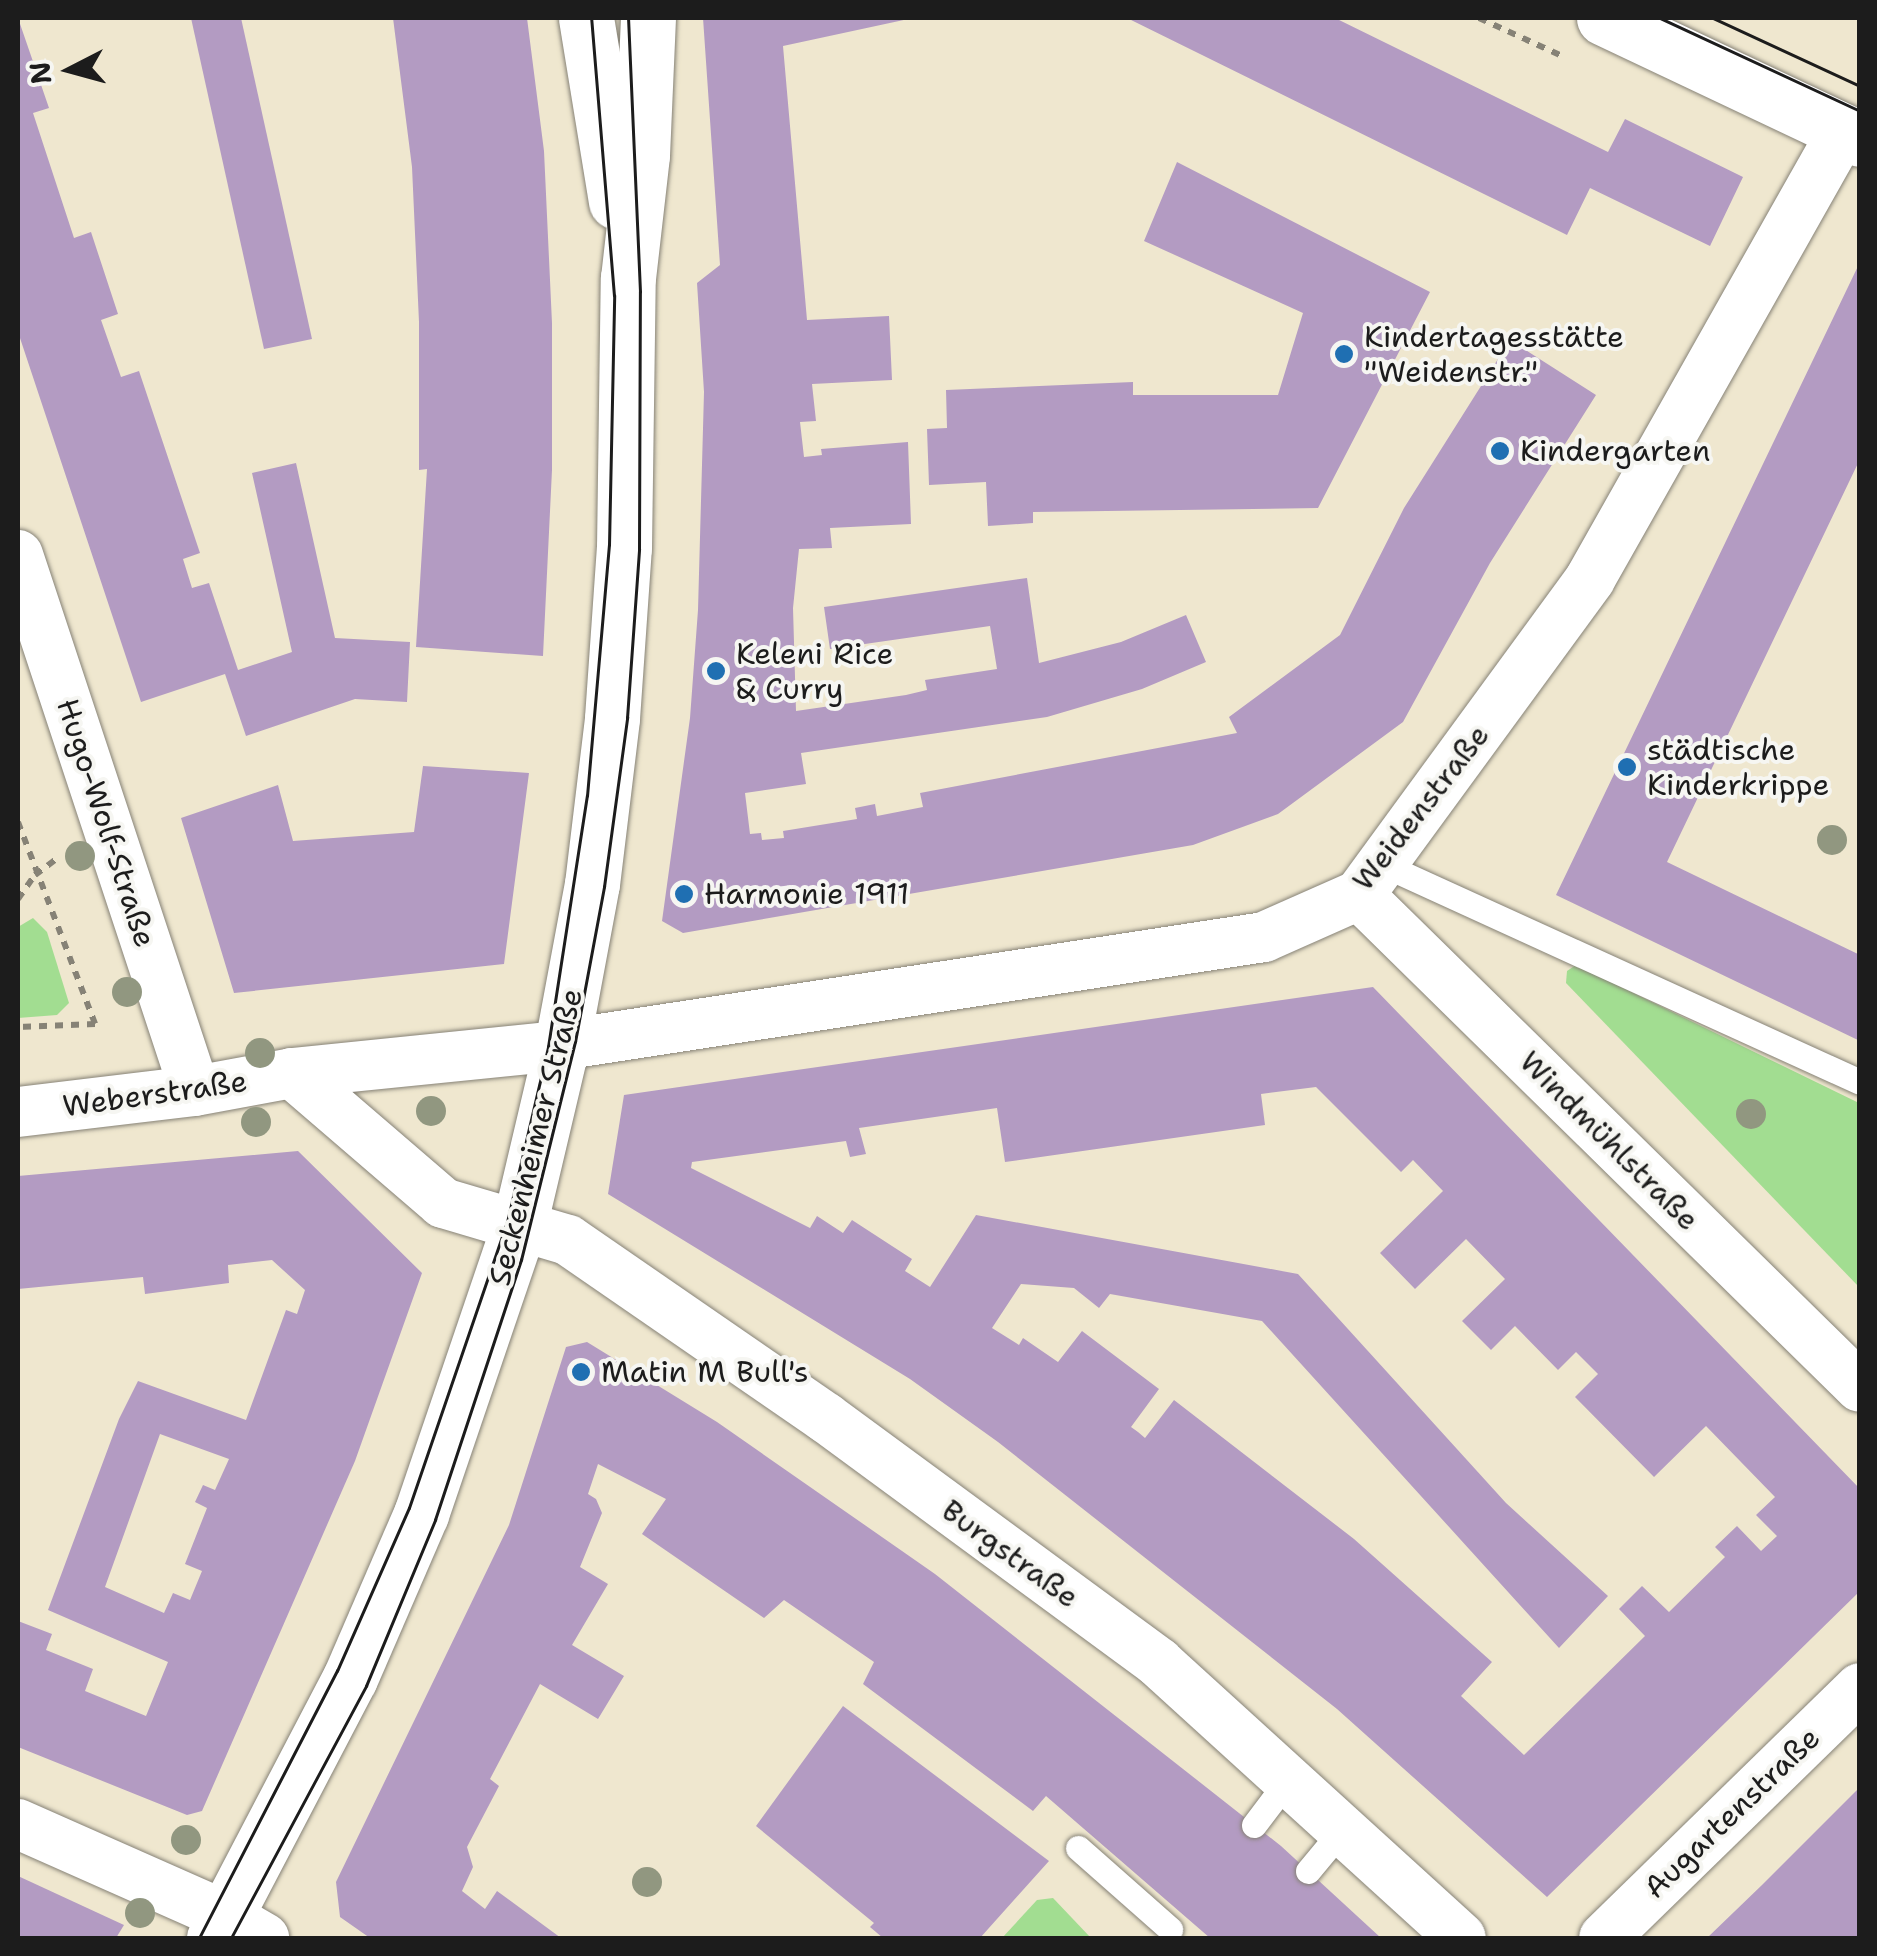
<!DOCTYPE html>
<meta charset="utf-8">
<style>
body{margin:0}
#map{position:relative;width:1877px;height:1956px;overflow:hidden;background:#efe7cf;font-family:"Shantell Sans",sans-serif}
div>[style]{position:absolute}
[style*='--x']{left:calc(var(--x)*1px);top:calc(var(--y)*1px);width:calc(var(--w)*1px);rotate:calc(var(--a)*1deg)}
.green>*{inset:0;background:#a2dd91}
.building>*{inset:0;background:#b39bc2}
.path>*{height:6px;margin-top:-3px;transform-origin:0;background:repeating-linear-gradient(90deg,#868276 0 8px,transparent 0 16px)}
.roads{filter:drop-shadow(0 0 2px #868276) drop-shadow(0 0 2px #868276)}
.lane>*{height:25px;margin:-12.5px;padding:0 12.5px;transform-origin:12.5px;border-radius:12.5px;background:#fff}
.street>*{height:50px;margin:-25px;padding:0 25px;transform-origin:25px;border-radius:25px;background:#fff}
.secondary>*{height:55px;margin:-27.5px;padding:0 27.5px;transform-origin:27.5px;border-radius:27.5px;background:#fff}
.primary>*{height:55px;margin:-27.5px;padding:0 27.5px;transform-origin:27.5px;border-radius:27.5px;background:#fff}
.tram>*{height:2.5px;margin:-1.25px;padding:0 1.25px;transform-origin:1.25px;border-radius:1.25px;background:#1c1c1c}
.trees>*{width:30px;height:30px;margin:-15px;border-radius:50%;background:#919780}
.dots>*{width:28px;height:28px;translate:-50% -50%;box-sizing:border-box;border:5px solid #f6f6f2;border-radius:50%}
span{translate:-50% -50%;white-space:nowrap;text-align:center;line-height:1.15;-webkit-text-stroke:8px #f6f6f2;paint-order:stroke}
.poi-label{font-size:30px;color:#1c1c1c}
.left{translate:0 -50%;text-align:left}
.street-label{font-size:30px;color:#1c1c1c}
.frame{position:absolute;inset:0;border:20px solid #1c1c1c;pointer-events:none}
.north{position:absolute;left:20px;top:20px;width:100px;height:100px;-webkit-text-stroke:8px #f6f6f2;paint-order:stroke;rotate:264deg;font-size:28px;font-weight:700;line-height:40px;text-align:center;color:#1c1c1c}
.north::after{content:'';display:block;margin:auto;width:35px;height:45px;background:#1c1c1c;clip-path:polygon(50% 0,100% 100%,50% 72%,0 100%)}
</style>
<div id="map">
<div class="green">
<div style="clip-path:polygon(33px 918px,47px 932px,69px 1003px,57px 1015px,18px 1018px,18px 927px)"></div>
<div style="clip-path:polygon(1576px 965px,1859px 1103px,1859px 1287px,1566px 983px,1567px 971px)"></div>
<div style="clip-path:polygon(1053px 1898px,1091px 1938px,1002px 1938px,1037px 1900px)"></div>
</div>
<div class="building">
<div style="clip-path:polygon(18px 18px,49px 108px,33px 113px,74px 238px,91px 232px,118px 314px,101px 320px,121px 377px,139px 371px,200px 553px,183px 559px,192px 588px,209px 583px,238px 670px,292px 652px,252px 473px,296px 463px,335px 638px,410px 642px,407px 702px,355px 699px,246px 736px,225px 674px,141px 702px,18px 332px)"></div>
<div style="clip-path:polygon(191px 18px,241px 18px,312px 339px,264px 349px)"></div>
<div style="clip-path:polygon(393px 18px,527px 18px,544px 151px,552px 323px,552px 470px,543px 656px,416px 647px,427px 469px,419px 470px,419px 322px,412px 167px)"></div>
<div style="clip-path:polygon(703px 18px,913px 18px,783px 46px,807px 320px,889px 316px,892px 380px,812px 384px,816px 421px,800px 422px,804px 457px,822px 455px,821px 449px,908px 442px,911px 524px,830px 528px,832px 548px,799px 549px,793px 608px,796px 711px,906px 695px,927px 690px,925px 680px,997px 669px,990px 626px,830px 649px,824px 607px,1027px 578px,1039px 663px,1121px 642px,1186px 615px,1206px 662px,1142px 689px,1047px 717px,801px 753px,806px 784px,745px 793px,750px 834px,761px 833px,762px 840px,784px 838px,783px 831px,857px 819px,855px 808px,875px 804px,877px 816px,923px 807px,920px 793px,1237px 733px,1229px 717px,1340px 635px,1404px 508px,1510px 340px,1596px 395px,1490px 563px,1403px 722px,1278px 814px,1193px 845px,683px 933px,662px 921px,690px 718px,698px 610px,704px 392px,697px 283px,720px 265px)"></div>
<div style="clip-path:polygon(1127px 18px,1335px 18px,1608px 152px,1625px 119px,1743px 177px,1710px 246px,1590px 188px,1567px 235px)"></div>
<div style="clip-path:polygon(1177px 162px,1430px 292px,1318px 508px,1033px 512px,1033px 523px,988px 526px,986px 482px,929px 485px,927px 429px,947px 428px,946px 390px,1133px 382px,1133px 395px,1278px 395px,1303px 313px,1144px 241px)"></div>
<div style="clip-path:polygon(1860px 262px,1860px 459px,1667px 862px,1860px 955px,1860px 1041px,1556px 895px)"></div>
<div style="clip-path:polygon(423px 766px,529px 773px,504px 964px,234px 993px,181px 818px,278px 785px,293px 841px,414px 832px)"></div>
<div style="clip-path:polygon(evenodd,1373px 987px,1860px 1489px,1860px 1591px,1547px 1897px,1337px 1709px,998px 1442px,910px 1379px,608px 1194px,624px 1095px,1373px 987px,1316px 1087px,1401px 1172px,1413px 1160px,1443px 1191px,1380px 1253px,1415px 1289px,1466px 1239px,1505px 1279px,1462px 1321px,1491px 1350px,1515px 1326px,1558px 1370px,1576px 1352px,1598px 1374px,1575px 1397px,1654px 1477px,1706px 1426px,1775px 1497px,1756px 1515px,1777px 1536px,1761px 1551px,1737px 1526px,1715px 1547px,1725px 1557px,1669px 1612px,1642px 1586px,1619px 1609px,1645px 1636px,1524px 1755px,1461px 1696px,1492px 1662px,1354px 1539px,1174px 1400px,1145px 1438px,1138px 1432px,1131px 1427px,1159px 1389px,1082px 1331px,1058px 1362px,1023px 1338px,1019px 1345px,992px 1328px,1021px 1284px,1074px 1288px,1099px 1308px,1110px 1294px,1262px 1321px,1559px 1648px,1608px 1596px,1506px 1503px,1298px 1274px,976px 1215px,930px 1287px,905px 1271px,912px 1259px,852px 1220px,843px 1233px,817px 1216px,810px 1228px,691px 1168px,692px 1162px,846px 1141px,850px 1157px,866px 1154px,859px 1128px,997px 1108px,1005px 1162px,1265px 1125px,1261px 1094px,1316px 1087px)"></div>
<div style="clip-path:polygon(evenodd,298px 1151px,422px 1273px,355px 1461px,202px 1811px,187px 1815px,18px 1747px,18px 1621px,52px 1634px,46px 1650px,93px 1669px,85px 1691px,146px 1716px,168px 1662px,48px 1610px,119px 1419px,138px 1381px,246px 1420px,286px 1310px,297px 1314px,305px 1290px,272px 1260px,228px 1265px,229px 1283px,145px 1294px,143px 1277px,18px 1289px,18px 1176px,298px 1151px,160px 1434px,229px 1459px,215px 1490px,203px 1485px,195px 1502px,207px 1508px,185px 1564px,202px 1571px,190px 1600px,173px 1593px,164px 1613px,105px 1587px,160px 1434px)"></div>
<div style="clip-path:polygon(587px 1342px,717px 1422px,935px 1574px,1281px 1846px,1381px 1938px,1210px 1938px,1046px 1796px,1033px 1811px,863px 1684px,874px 1662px,784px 1600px,764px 1618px,642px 1534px,666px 1499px,598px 1464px,588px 1494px,596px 1499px,602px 1513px,580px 1567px,608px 1584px,572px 1645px,624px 1676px,598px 1719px,540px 1684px,490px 1779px,499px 1786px,467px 1847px,473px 1867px,462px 1891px,485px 1909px,497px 1891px,561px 1938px,370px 1938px,340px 1917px,336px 1882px,509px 1525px,566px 1347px)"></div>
<div style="clip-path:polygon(843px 1706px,1049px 1861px,980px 1938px,883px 1938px,870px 1927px,874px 1923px,756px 1826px)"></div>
<div style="clip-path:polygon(1860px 1787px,1860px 1938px,1707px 1938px,1762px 1885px)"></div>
<div style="clip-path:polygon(18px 1876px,124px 1925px,116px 1938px,18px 1938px)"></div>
</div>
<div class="path">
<div style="--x:1479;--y:18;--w:89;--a:24.6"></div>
<div style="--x:18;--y:822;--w:216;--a:69.1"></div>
<div style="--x:95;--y:1024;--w:77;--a:177.8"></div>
<div style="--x:18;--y:899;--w:29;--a:-55"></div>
<div style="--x:35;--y:875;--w:31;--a:-37"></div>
</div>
<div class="roads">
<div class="lane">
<div style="--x:1384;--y:865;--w:523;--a:24.51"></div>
<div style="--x:1254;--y:1825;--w:56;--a:-52.9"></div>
<div style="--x:1078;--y:1848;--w:123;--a:41.4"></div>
<div style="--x:1308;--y:1871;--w:53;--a:-50.3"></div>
</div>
<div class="street">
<div style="--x:18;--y:555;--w:564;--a:71.73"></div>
<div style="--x:1359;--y:895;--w:702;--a:44.48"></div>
<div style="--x:292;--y:1073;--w:199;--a:40.7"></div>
<div style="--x:443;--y:1203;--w:130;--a:16.5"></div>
<div style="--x:568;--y:1240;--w:313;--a:34.6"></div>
<div style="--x:826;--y:1418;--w:413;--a:36.3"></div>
<div style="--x:1159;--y:1663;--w:408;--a:42.3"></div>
<div style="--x:18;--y:1112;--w:178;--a:-6.8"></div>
<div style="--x:195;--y:1091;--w:99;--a:-10.5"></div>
<div style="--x:292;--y:1073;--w:257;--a:-5.8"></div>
<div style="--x:548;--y:1047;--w:724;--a:-8.73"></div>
<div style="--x:1264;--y:937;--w:104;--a:-23.9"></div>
<div style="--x:1359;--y:895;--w:391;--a:-53.8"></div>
<div style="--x:1590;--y:579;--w:515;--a:-60.55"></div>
<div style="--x:18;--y:1824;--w:230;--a:23.9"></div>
<div style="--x:228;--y:1917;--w:42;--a:30.3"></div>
<div style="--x:1604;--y:1938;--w:358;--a:-44.3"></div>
</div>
<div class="secondary">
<div style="--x:586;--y:18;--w:186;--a:80.7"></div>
<div style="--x:214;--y:1938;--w:293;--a:-62.4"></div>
<div style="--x:350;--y:1678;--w:179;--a:-66.6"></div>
<div style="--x:421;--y:1514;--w:304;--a:-71.2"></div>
<div style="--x:519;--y:1226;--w:187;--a:-76.7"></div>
<div style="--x:562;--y:1044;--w:163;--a:-79.4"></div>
<div style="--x:592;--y:884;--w:167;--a:-83.1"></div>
<div style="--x:612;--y:718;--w:170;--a:-86"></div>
<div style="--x:624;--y:548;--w:270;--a:-89.2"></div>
<div style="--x:628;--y:278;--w:124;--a:-83.5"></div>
<div style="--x:642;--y:155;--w:137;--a:-87.5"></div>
</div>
<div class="primary">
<div style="--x:1604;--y:18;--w:283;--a:25.3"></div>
</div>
</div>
<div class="tram">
<div style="--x:1660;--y:18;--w:221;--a:24.9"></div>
<div style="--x:1713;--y:18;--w:162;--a:24.8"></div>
<div style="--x:199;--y:1938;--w:301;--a:-62.7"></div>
<div style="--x:337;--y:1671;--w:178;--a:-66.2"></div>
<div style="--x:409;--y:1508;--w:302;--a:-71.1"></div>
<div style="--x:507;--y:1222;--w:180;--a:-76.8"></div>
<div style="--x:548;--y:1047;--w:254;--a:-81.2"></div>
<div style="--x:587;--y:796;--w:252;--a:-85"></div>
<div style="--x:609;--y:545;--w:249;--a:-88.8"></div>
<div style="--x:614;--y:296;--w:279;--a:-94.7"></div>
<div style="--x:231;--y:1938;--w:286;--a:-61.8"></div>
<div style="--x:366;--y:1686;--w:180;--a:-67.4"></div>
<div style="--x:435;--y:1520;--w:274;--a:-71.7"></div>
<div style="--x:521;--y:1260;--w:225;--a:-76.1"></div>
<div style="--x:575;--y:1042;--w:158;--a:-79.4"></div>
<div style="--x:604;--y:887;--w:171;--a:-82.2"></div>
<div style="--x:627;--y:718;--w:169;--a:-85.9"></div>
<div style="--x:639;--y:549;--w:257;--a:-89.8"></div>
<div style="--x:640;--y:292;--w:274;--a:-92.5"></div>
</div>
<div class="trees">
<div style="left:1832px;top:840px"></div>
<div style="left:80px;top:856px"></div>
<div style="left:127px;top:992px"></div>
<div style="left:260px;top:1053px"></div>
<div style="left:431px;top:1111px"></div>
<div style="left:1751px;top:1114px"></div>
<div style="left:256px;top:1122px"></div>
<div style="left:186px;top:1840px"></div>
<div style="left:647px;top:1882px"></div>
<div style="left:140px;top:1913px"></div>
</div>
<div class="dots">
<div style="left:1344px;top:354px;background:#1f6fb2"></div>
<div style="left:1500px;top:451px;background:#1f6fb2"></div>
<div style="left:716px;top:671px;background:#1f6fb2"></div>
<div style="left:1627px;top:767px;background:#1f6fb2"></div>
<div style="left:684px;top:894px;background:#1f6fb2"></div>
<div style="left:581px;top:1372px;background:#1f6fb2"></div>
</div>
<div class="poi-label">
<span class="left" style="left:1364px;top:354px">Kindertagesstätte<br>"Weidenstr."</span>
<span class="left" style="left:1520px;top:451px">Kindergarten</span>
<span class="left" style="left:736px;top:671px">Keleni Rice<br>&amp; Curry</span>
<span class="left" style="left:1647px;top:767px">städtische<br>Kinderkrippe</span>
<span class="left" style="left:704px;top:894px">Harmonie 1911</span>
<span class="left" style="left:601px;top:1372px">Matin M Bull's</span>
</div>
<div class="street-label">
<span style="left:1421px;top:808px;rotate:-52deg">Weidenstraße</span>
<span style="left:106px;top:823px;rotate:72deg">Hugo-Wolf-Straße</span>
<span style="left:155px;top:1094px;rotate:-8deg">Weberstraße</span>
<span style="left:536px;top:1137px;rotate:-76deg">Seckenheimer Straße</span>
<span style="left:1609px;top:1141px;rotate:45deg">Windmühlstraße</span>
<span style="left:1010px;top:1554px;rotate:36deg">Burgstraße</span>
<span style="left:1732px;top:1813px;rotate:-44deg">Augartenstraße</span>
</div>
<div class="frame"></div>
<div class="north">N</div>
</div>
